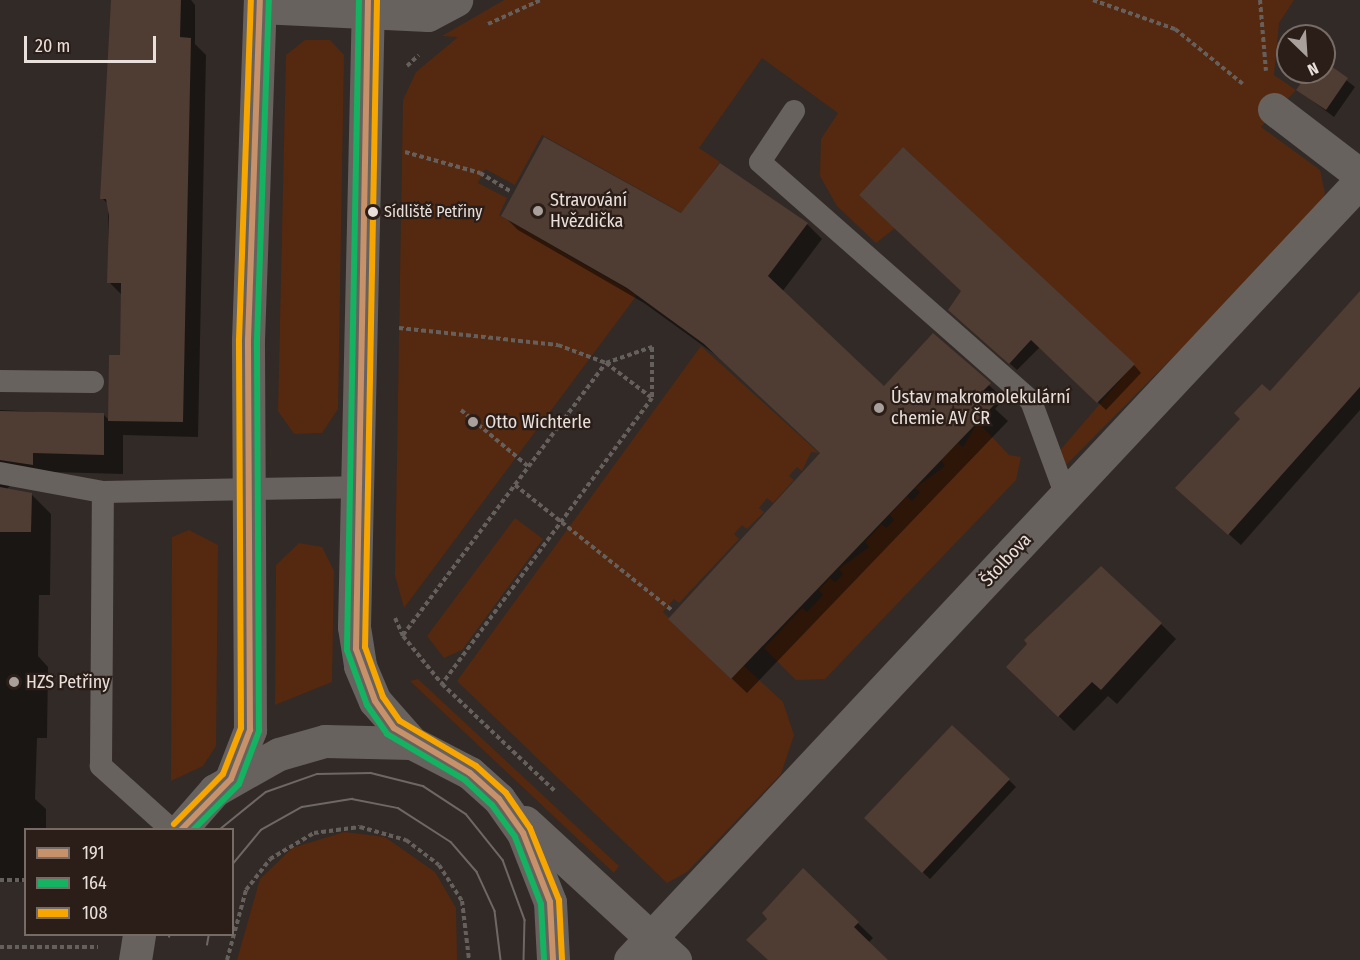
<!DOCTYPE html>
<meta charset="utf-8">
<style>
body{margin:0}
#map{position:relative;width:1360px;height:960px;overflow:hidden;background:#322a26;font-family:"Fira Sans Condensed",sans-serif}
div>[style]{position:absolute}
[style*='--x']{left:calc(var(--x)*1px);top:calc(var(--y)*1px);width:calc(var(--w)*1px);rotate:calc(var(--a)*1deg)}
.green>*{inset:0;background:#552810}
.shadow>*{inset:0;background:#0007}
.building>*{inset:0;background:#4f3c32}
.path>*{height:4px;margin-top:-2px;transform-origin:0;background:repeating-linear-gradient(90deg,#66605d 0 4.5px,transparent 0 7.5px)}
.service>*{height:22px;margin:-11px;padding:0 11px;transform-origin:11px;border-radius:11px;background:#68625f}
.minor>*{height:33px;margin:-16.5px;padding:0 16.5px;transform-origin:16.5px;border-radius:16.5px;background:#68625f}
.tram>*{height:1.5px;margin:-0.75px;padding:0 0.75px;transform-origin:0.75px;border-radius:0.75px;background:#6e6865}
.bus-1>*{height:6px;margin:-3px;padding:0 3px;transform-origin:3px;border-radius:3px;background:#c7916a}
.bus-2>*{height:6px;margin:-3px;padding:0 3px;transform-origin:3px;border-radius:3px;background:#13b361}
.bus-3>*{height:6px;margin:-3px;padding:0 3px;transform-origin:3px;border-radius:3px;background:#f7a600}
.dots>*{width:16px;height:16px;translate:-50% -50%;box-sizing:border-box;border:3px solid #2b1e18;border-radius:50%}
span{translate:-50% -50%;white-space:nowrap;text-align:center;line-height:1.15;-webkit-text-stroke:4.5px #2b1e18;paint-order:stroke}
.bus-label{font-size:16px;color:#e9dfdb}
.left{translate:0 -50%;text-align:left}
.poi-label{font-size:18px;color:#e9dfdb}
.street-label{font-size:18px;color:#e9dfdb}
.legend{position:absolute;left:24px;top:828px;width:210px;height:108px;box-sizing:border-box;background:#2b1e18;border:2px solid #776b66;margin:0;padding:8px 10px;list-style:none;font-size:18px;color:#e9dfdb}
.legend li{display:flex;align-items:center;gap:12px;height:30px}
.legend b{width:30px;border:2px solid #776b66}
.north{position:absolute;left:1276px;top:24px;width:60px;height:60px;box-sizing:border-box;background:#2b1e18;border:2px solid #776b66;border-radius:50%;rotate:155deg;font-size:16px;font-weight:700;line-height:24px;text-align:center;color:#e9dfdb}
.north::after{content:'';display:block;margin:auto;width:21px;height:27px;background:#a9a09c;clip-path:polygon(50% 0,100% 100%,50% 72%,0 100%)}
.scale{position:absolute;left:24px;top:36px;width:132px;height:27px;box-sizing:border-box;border:3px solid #e9dfdb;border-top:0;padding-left:8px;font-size:18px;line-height:21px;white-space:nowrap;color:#e9dfdb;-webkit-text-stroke:4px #2b1e18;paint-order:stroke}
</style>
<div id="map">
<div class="green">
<div style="clip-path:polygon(504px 0,1294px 0,1279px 23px,1274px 75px,1296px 90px,1261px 127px,1320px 170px,1325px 193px,1317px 212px,1066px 465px,1050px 462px,1134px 364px,903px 147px,859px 195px,895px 228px,876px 243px,837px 206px,820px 176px,821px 139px,838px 113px,762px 58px,699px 148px,720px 162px,682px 213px,542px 135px,515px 185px,485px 169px,478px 183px,507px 198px,499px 215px,637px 295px,404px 608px,395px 575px,403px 100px,416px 72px,458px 37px,442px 36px)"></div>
<div style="clip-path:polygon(305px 40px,330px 40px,344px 55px,338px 409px,322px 433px,294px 434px,278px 411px,286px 55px)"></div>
<div style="clip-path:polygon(701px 346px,819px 453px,811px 452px,802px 471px,797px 467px,789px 476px,794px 480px,773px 503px,767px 498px,759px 508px,764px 512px,747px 529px,742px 525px,734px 534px,739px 539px,679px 603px,674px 599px,663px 612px,731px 679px,742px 664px,783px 702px,794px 735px,781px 774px,687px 872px,667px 883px,457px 681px)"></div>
<div style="clip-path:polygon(978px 422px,1009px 455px,1021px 457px,1016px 480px,825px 679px,796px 680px,764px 648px,802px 608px,807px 612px,823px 595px,819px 590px,830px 578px,835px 582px,843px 574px,839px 569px,869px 547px,865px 542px,882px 524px,886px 528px,894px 520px,890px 515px,907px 496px,912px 501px,920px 492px,915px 488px,945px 466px,941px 460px,958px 443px,963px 447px)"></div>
<div style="clip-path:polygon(515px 518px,543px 539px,462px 650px,444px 658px,427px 636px)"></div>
<div style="clip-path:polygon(189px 530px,218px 545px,216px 746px,203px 766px,171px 781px,172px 537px)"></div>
<div style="clip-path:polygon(299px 543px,322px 547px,334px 571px,332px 682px,275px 705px,276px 565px)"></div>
<div style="clip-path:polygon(418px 679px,619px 866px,614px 873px,410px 681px)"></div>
<div style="clip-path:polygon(344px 832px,385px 837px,435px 872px,456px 908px,457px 960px,237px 960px,260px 879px,292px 848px)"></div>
</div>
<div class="shadow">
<div style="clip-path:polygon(112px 0,191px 0,195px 5px,195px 44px,206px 55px,198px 437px,123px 435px,123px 474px,52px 472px,16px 479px,7px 489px,31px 494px,51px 514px,50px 595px,39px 595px,38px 656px,48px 667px,47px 738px,37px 738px,35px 799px,46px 809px,46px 830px,26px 830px,26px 882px,0 882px,0 410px,104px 415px,109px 420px,121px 357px,122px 295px,109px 282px,108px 204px,102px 198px)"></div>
<div style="clip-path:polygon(1324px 63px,1355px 87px,1334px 117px,1298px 90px,1311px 72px,1324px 72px)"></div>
<div style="clip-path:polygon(503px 215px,681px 215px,807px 224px,822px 239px,782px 292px,884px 388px,934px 335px,1004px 399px,995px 409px,1008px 421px,747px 693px,685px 634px,821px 453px,720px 358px,644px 303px,518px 230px)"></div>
<div style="clip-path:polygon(1360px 294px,1360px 410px,1241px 545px,1189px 499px,1271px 393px)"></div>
<div style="clip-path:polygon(958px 317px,1134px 365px,1141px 373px,1106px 410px,1040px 347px,1017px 370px)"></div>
<div style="clip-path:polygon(1161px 624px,1176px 639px,1117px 704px,1108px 696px,1074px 731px,1008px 667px)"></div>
<div style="clip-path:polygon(1009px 780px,1016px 787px,930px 879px,866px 818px)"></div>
<div style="clip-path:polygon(804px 870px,873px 938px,868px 943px,885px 960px,769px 960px,769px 919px)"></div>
</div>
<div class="building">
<div style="clip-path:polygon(111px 0,181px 0,180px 37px,191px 38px,183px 422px,108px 421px,109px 355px,120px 355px,121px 283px,107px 283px,109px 216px,106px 199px,100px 199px)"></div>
<div style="clip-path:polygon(1324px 61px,1348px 78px,1326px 110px,1296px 90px,1309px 72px,1324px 72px)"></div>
<div style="clip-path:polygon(544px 137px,681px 213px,720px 163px,808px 223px,768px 276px,884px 386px,933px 333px,991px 383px,981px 393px,994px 405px,731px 679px,668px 619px,820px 453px,704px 344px,627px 288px,501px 216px)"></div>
<div style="clip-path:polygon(903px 147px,1135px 364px,1097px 403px,1031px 340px,1009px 364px,948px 310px,961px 291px,859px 195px)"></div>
<div style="clip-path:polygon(1360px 291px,1360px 387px,1228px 535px,1175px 488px,1240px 419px,1234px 413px,1262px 384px,1270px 391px)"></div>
<div style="clip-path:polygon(0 411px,104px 413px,104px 455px,33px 453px,33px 465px,0 460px)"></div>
<div style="clip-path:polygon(0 487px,32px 493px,31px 532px,0 532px)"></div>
<div style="clip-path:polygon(1101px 566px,1162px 623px,1101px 690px,1092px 682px,1058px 717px,1006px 667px,1027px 644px,1024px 640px)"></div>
<div style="clip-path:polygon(952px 725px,1010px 779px,922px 873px,864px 818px)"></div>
<div style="clip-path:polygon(803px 868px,859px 922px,854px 927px,888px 960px,768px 960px,746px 940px,767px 919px,762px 913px)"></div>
</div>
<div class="path">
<div style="--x:1093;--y:0;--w:87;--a:19.5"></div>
<div style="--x:1175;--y:29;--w:87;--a:39"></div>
<div style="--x:1260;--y:0;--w:71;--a:85.2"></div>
<div style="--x:488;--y:24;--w:58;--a:-24.4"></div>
<div style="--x:407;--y:66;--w:16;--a:-43"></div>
<div style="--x:405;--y:152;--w:78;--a:15.6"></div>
<div style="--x:480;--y:173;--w:37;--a:31"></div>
<div style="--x:399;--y:328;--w:160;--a:6.1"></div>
<div style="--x:558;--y:345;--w:51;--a:20.6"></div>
<div style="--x:606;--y:363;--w:58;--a:37.3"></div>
<div style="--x:461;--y:410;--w:89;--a:40"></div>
<div style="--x:515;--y:485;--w:202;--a:38.6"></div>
<div style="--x:395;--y:618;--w:20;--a:66"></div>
<div style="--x:403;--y:636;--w:62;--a:50.9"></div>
<div style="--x:442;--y:684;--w:157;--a:43.5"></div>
<div style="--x:403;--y:635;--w:339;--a:-53.3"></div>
<div style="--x:606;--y:363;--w:49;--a:-19.2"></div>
<div style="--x:652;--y:347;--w:51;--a:90"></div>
<div style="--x:652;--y:398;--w:355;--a:126.3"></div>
<div style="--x:0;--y:880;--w:26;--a:0"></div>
<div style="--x:0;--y:947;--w:98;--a:0"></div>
<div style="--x:227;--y:960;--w:73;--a:-74.8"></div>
<div style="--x:246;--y:890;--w:39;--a:-52"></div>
<div style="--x:270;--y:859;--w:51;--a:-30.6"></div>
<div style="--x:314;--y:833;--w:46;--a:-7.4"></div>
<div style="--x:360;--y:827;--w:48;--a:15.8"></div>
<div style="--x:406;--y:840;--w:41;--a:37.1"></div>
<div style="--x:439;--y:865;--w:43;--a:57.4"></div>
<div style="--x:462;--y:901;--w:59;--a:83.2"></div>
</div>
<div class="service">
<div style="--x:794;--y:111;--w:61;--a:123.7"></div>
<div style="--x:760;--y:162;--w:361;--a:41.4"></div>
<div style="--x:1031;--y:401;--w:101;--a:69.8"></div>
<div style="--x:0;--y:381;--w:93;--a:0.6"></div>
<div style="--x:0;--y:473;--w:105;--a:10.5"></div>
<div style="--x:172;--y:830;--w:96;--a:-138"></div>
<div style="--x:101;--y:766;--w:274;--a:-89.6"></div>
<div style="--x:103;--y:492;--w:253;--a:-1.1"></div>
</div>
<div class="minor">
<div style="--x:368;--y:0;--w:627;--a:91.28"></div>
<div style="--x:354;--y:627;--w:39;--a:81"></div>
<div style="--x:360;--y:666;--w:38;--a:67"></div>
<div style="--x:375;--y:701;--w:56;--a:48.6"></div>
<div style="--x:260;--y:7;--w:168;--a:2.7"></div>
<div style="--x:428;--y:15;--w:32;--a:-28"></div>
<div style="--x:1274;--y:109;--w:108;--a:37.5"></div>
<div style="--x:231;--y:779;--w:53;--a:-68.8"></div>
<div style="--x:250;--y:730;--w:390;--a:-90.3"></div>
<div style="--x:248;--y:340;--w:340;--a:-88"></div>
<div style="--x:525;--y:822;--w:204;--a:42.6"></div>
<div style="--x:180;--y:830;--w:53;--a:-48.8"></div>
<div style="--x:215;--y:790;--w:73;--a:-29.4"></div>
<div style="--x:279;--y:754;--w:48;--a:-15.8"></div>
<div style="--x:325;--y:741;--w:87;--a:1.3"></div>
<div style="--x:412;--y:743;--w:65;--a:27.3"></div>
<div style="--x:470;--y:773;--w:39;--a:42"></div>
<div style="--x:499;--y:799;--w:42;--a:54.8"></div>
<div style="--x:523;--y:833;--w:74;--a:68.6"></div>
<div style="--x:550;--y:902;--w:58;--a:87"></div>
<div style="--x:135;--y:960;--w:26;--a:-81"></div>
<div style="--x:630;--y:960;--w:1068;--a:-46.86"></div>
</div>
<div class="tram">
<div style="--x:219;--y:830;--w:60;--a:-39"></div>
<div style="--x:266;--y:792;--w:54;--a:-19.4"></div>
<div style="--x:317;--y:774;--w:54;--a:-1.1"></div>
<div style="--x:371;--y:773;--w:54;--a:14"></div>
<div style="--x:423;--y:786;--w:51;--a:33.1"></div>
<div style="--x:466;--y:814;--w:59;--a:51.2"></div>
<div style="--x:503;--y:860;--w:64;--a:69.9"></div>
<div style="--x:525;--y:920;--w:40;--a:91.4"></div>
<div style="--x:232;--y:865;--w:45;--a:-50.4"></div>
<div style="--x:261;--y:830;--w:47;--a:-29.3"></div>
<div style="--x:302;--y:807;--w:51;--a:-9.1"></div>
<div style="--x:352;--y:799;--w:47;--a:11.1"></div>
<div style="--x:398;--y:808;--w:63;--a:32.7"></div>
<div style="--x:451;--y:842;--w:40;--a:49"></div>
<div style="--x:477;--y:872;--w:43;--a:65.2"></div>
<div style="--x:495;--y:911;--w:49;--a:83"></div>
<div style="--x:169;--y:937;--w:3;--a:-72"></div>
<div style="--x:207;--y:945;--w:11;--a:-80"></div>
</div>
<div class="bus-1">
<div style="--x:368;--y:0;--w:649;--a:91.06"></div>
<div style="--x:356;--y:649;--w:55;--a:69.9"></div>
<div style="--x:375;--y:701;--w:33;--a:55"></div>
<div style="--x:394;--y:728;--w:88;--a:30.6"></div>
<div style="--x:470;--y:773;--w:39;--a:42"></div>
<div style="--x:499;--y:799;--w:42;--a:54.8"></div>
<div style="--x:523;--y:833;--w:74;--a:68.6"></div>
<div style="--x:550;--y:902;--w:58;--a:87"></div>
<div style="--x:181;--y:830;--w:71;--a:-45.6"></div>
<div style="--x:231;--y:779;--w:53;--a:-68.8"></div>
<div style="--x:250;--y:730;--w:390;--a:-90.3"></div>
<div style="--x:248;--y:340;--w:340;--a:-88"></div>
</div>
<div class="bus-2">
<div style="--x:359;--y:0;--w:650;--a:91.06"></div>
<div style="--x:347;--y:650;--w:59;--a:70"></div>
<div style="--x:367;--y:705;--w:35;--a:55"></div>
<div style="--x:387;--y:734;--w:91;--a:30.5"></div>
<div style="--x:465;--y:780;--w:37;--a:43"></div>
<div style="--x:492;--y:805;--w:39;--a:54"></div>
<div style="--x:515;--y:837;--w:72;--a:68.8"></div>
<div style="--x:541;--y:904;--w:56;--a:86.9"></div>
<div style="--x:193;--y:830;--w:65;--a:-45"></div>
<div style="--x:239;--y:784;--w:57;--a:-69.3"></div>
<div style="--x:259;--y:731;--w:391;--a:-90.3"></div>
<div style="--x:257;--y:340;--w:340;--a:-88"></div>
</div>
<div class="bus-3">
<div style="--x:377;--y:0;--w:647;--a:91.06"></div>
<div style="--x:365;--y:647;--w:53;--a:70.2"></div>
<div style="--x:383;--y:697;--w:29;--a:55"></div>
<div style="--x:400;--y:721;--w:88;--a:30.6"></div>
<div style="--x:476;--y:766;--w:40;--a:42"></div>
<div style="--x:506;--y:793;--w:42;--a:55.6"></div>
<div style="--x:530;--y:828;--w:78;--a:68.1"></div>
<div style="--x:559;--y:900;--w:60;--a:87.1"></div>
<div style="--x:174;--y:824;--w:70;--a:-45.6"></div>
<div style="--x:223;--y:774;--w:49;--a:-68.6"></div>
<div style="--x:241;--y:728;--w:388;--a:-90.3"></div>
<div style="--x:239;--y:340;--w:340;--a:-88"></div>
</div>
<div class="dots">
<div style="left:538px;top:211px;background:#a9a09c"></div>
<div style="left:373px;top:212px;background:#e9dfdb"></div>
<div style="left:879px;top:408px;background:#a9a09c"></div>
<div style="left:473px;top:422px;background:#a9a09c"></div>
<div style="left:14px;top:682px;background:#a9a09c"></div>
</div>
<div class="bus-label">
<span class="left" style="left:384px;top:212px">Sídliště Petřiny</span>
</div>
<div class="poi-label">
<span class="left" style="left:550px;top:211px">Stravování<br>Hvězdička</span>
<span class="left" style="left:891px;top:408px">Ústav makromolekulární<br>chemie AV ČR</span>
<span class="left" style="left:485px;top:422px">Otto Wichterle</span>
<span class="left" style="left:26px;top:682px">HZS Petřiny</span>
</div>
<div class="street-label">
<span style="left:1006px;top:560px;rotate:-47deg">Štolbova</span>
</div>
<ul class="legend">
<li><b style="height:8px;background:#c7916a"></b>191</li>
<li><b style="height:8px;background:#13b361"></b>164</li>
<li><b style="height:8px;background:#f7a600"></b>108</li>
</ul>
<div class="north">N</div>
<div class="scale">20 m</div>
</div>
